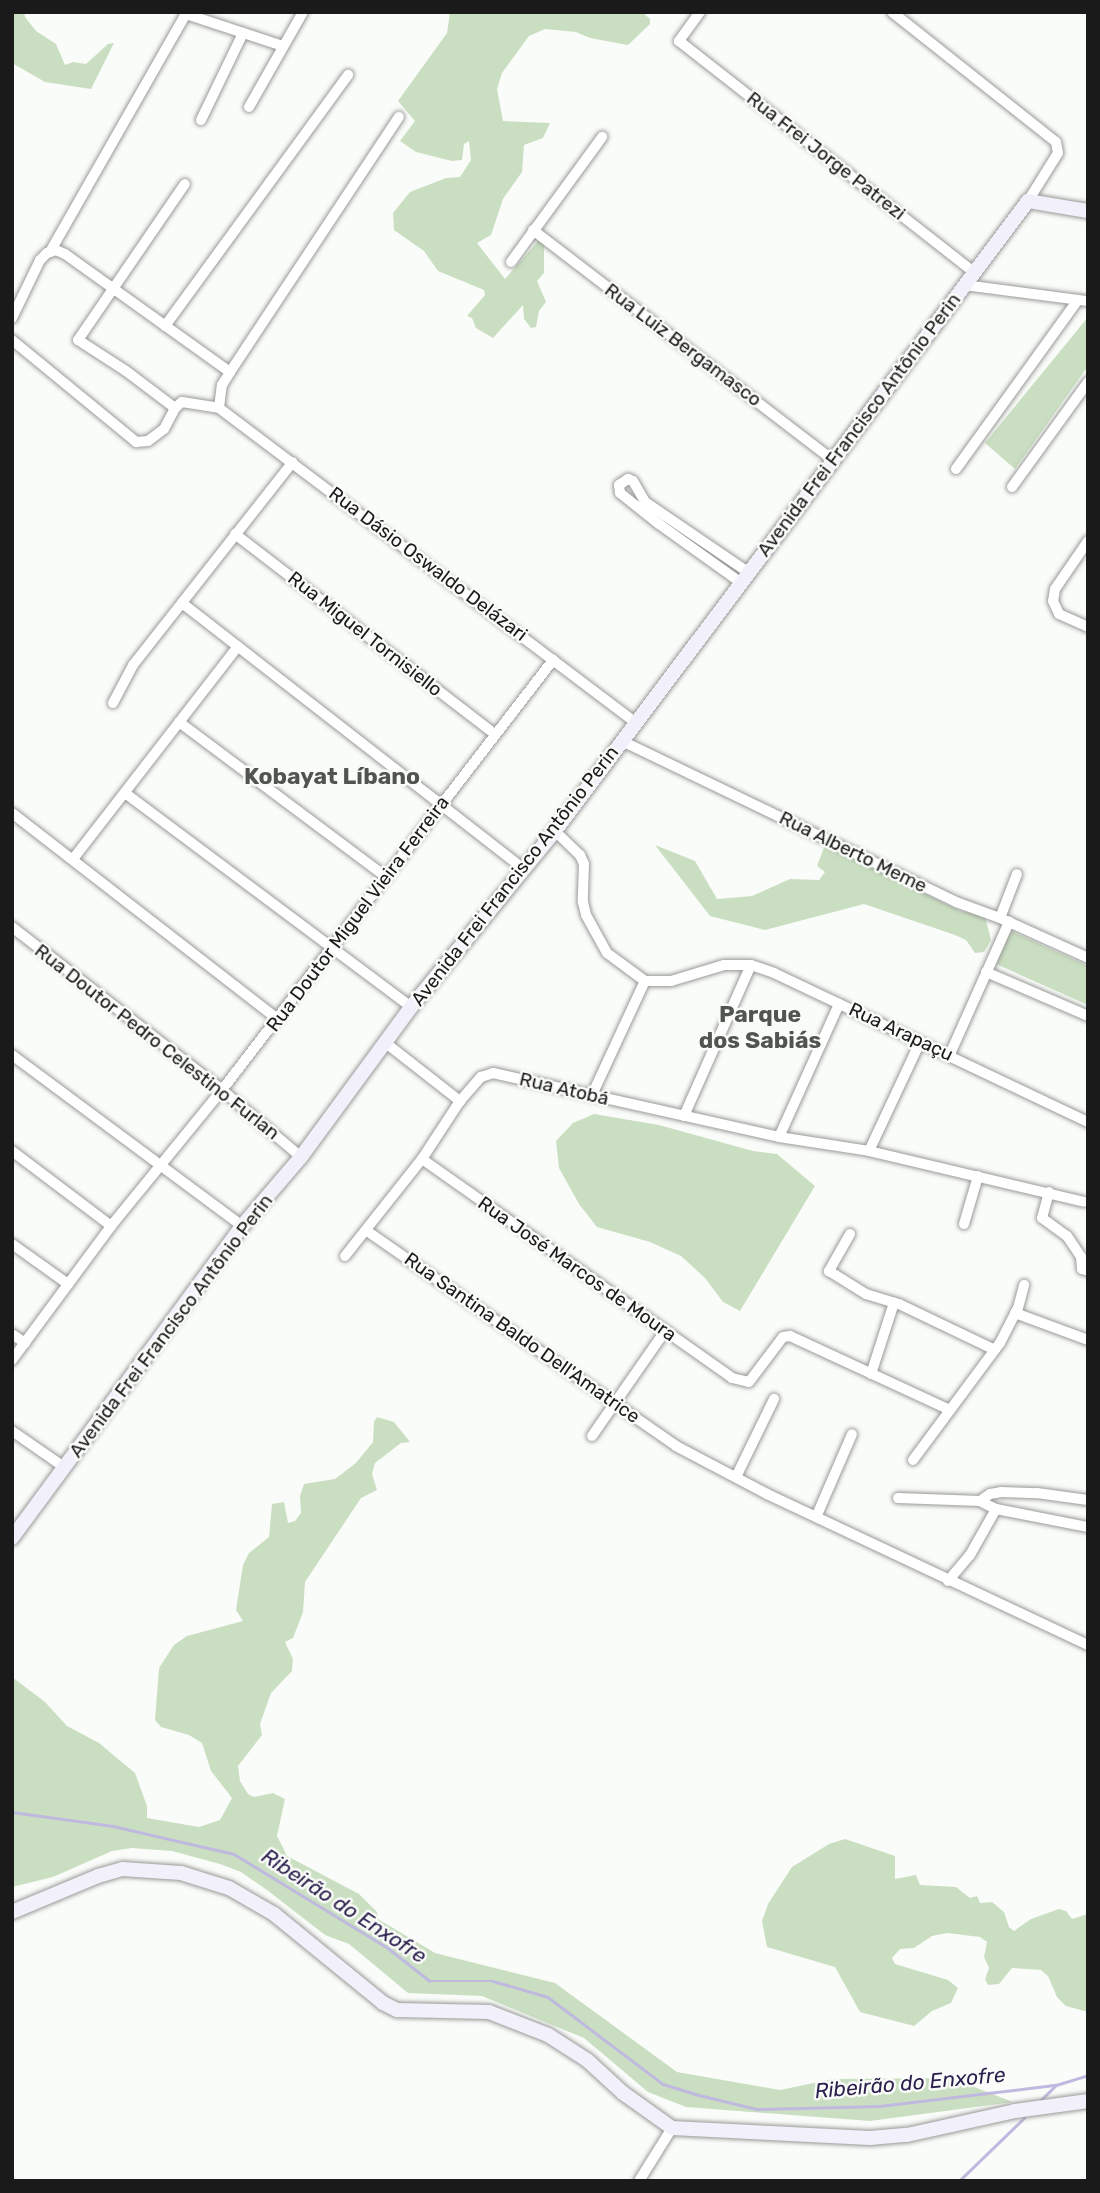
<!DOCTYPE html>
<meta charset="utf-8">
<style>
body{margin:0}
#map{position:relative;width:1100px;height:2193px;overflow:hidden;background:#fafcf9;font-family:Rubik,sans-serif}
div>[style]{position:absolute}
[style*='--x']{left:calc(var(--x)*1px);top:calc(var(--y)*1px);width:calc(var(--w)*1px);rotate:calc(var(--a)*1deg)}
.green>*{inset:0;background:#cadfc1}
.stream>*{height:2.5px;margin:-1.25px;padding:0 1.25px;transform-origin:1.25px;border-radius:1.25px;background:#c0b9df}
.roads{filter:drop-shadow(0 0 2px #999b98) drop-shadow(0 0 2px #999b98)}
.street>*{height:10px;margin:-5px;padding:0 5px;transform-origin:5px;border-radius:5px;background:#fff}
.secondary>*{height:14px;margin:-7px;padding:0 7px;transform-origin:7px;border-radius:7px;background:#f2f1fb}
span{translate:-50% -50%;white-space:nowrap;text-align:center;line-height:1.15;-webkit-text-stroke:5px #fafcf9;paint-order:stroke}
.street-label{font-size:19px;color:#191a19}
.water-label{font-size:21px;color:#2d204f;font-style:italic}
.quarter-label{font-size:23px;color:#525451;font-weight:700}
.frame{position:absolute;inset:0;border:14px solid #191a19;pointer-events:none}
</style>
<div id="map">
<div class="green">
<div style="clip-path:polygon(12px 12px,24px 12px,25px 17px,36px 31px,56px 44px,65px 65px,73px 62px,86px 64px,108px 44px,114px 43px,91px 89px,45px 82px,12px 63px)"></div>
<div style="clip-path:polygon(450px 12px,642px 12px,650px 19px,650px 24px,628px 45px,590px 38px,576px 32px,545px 29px,529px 36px,502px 73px,497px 89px,503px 121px,550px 123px,543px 138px,524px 145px,522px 172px,503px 199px,491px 235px,477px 243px,505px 279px,540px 239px,544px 244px,544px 273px,537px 281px,546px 302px,539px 311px,536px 327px,531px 328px,524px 319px,523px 305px,493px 338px,476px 328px,472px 318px,467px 316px,485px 295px,484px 290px,438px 271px,424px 251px,394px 230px,393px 213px,410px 192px,446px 178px,460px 177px,471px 160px,469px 141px,464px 144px,462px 160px,452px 161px,416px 152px,400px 141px,415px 121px,398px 101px,447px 33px)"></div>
<div style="clip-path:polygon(1088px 317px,1088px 366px,1015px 469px,985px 443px)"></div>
<div style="clip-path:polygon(655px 845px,695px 861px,717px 899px,752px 896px,790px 879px,819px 880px,825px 872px,817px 866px,825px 845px,960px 911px,985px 916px,991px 940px,984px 952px,975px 953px,966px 940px,955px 935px,864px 904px,765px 930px,710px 916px)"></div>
<div style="clip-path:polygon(1011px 931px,1088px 966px,1088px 1005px,996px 964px)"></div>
<div style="clip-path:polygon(594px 1114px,659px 1125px,753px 1151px,777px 1154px,815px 1186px,740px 1311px,723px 1302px,705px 1278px,681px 1256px,650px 1242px,597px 1227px,579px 1204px,559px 1168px,556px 1141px,573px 1123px)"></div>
<div style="clip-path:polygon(377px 1417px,394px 1422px,410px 1442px,401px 1443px,375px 1463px,372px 1474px,377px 1490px,361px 1498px,305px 1582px,303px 1612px,293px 1638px,285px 1642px,293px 1659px,292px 1671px,271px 1693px,260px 1724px,262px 1735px,238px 1766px,240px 1781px,248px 1794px,254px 1797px,273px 1793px,285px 1799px,277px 1836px,287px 1856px,359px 1894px,377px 1912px,378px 1919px,435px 1953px,555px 1983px,677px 2072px,780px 2090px,833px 2079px,951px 2078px,1013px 2102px,870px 2121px,686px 2107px,648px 2092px,584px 2038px,482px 1996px,408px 1993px,349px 1944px,325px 1935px,267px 1890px,241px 1872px,220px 1864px,172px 1851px,132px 1848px,112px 1851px,53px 1877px,12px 1887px,12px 1677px,45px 1702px,67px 1726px,99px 1743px,135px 1773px,147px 1806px,147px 1818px,199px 1827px,220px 1820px,232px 1798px,211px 1771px,202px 1743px,189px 1735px,161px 1727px,155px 1720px,159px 1668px,174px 1645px,187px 1636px,243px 1621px,236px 1610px,243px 1565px,249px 1553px,269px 1537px,272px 1504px,284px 1502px,288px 1523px,295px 1521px,301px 1513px,300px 1496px,304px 1484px,335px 1479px,356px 1463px,373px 1442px,374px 1422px)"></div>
<div style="clip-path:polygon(845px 1839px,895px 1856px,895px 1879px,916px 1875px,920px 1885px,956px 1887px,970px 1898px,977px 1896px,980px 1903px,992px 1902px,1004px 1912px,1009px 1927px,1014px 1931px,1031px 1919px,1059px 1909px,1066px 1911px,1072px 1919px,1088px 1914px,1088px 2012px,1066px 2006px,1057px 1997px,1048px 1976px,1041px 1970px,1012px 1968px,999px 1984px,988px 1985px,985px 1979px,989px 1968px,984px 1957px,987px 1942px,980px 1937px,947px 1933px,932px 1936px,914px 1948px,900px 1949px,892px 1958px,895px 1964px,948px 1980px,958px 1988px,951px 2003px,932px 2011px,914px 2026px,860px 2012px,835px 1967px,767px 1947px,762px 1921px,768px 1904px,792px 1867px,829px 1844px)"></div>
</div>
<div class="stream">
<div style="--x:12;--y:1812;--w:102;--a:7.9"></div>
<div style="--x:113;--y:1826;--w:124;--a:13"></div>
<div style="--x:234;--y:1854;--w:180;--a:31.4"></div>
<div style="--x:388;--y:1948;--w:53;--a:38.2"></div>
<div style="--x:430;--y:1981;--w:63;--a:0"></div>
<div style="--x:493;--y:1981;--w:57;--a:16.2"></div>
<div style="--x:548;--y:1997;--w:144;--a:37.1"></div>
<div style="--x:663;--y:2084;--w:38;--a:17"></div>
<div style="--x:699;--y:2095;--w:60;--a:13.6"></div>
<div style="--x:757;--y:2109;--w:122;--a:-1.4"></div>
<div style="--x:879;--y:2106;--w:178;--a:-6.8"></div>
<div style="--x:1056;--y:2085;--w:34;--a:-17"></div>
<div style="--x:1041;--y:2100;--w:21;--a:-45"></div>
<div style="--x:959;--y:2181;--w:91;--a:-44.1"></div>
</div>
<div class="roads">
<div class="street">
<div style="--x:700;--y:12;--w:36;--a:126"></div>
<div style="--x:679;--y:41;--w:375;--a:38.1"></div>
<div style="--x:892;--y:12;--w:209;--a:38.4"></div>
<div style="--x:1056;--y:142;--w:11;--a:80"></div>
<div style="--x:1058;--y:153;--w:57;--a:122"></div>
<div style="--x:186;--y:14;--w:102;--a:18.3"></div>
<div style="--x:249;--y:107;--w:109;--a:-60.4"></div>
<div style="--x:201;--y:120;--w:97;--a:-64.2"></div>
<div style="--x:533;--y:230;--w:378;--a:37.5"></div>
<div style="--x:50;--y:252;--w:276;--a:-60.3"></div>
<div style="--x:511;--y:262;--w:155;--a:-53.9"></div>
<div style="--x:964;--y:285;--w:125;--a:7.4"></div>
<div style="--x:12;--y:318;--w:64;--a:-64.2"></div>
<div style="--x:40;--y:260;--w:10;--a:-45"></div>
<div style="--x:47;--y:253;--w:9;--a:-18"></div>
<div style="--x:56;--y:250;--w:10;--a:24"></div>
<div style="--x:65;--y:254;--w:203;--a:35.6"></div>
<div style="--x:165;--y:326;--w:311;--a:-53.9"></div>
<div style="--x:12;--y:340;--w:161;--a:39.4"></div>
<div style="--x:136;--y:442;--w:12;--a:-5"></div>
<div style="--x:148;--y:441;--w:20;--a:-37"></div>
<div style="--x:164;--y:429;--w:24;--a:-62"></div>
<div style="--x:175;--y:408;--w:9;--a:-41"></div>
<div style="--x:182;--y:402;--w:37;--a:9"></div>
<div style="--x:219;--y:408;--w:521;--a:37.05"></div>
<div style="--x:175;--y:408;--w:61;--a:-142.9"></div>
<div style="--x:126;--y:371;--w:57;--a:-147.1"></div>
<div style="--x:78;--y:340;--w:189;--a:-55.6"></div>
<div style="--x:219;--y:408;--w:23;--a:-83"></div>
<div style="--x:222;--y:385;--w:15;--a:-58"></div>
<div style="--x:230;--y:372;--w:306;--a:-56.5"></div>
<div style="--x:956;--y:469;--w:208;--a:-54.2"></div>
<div style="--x:1012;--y:487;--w:130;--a:-54.1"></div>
<div style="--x:235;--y:534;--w:328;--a:37.6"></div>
<div style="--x:1088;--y:541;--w:58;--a:124.5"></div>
<div style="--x:1055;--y:589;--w:12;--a:99"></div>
<div style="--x:1053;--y:601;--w:14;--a:65"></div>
<div style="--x:1059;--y:614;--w:32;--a:24"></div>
<div style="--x:740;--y:582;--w:100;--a:-144.4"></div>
<div style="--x:659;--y:524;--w:50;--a:-141.5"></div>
<div style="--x:620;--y:493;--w:8;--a:-97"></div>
<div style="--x:619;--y:485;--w:11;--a:-34"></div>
<div style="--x:628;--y:479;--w:5;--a:22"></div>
<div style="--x:633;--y:481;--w:24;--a:60"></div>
<div style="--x:645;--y:502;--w:125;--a:34.2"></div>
<div style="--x:182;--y:603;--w:432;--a:37.9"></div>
<div style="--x:113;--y:703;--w:43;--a:-62.2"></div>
<div style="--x:133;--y:665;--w:258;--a:-51.8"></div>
<div style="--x:179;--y:722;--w:259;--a:36.8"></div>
<div style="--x:622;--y:741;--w:371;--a:25.7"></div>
<div style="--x:956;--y:902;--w:47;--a:20"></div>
<div style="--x:1000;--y:918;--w:97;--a:24.4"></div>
<div style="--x:125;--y:793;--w:357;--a:36.8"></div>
<div style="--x:12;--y:813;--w:336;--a:37.8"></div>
<div style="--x:555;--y:831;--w:35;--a:44"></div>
<div style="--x:580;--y:855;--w:10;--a:66"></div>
<div style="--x:584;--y:864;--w:38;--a:92"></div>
<div style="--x:583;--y:902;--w:13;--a:77"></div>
<div style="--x:586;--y:915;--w:43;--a:61.1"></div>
<div style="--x:607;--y:953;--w:47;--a:36.4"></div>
<div style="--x:645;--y:981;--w:26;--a:0"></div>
<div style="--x:671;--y:981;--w:55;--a:-16.8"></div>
<div style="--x:724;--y:965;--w:27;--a:0"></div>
<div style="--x:751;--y:965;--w:24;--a:19"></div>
<div style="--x:774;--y:973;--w:348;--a:25.4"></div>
<div style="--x:73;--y:859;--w:269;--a:-52.2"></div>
<div style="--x:1000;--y:918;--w:47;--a:-68.9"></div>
<div style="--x:12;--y:927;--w:266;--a:37.8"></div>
<div style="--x:222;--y:1090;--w:104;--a:40.3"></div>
<div style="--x:986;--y:972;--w:111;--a:23.3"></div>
<div style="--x:387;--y:1044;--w:93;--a:38"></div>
<div style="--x:950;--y:1054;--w:145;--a:-65.9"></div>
<div style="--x:12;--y:1055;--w:287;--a:36.6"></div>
<div style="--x:592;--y:1095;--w:126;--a:-65.1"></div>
<div style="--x:684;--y:1116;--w:165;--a:-66.1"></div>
<div style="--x:779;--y:1137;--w:146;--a:-65.7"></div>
<div style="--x:12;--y:1151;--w:124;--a:37.1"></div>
<div style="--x:869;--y:1151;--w:120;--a:-64.9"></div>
<div style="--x:422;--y:1159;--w:380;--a:35.2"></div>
<div style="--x:732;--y:1378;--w:17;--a:13"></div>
<div style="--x:749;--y:1382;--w:56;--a:-52.9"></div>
<div style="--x:783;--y:1337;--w:7;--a:-8"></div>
<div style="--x:790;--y:1336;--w:176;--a:24.8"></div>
<div style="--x:1049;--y:1192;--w:27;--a:105"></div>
<div style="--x:1042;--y:1218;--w:31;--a:36"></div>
<div style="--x:1067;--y:1236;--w:25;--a:56"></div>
<div style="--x:1081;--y:1257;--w:12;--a:85"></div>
<div style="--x:1082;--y:1269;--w:6;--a:18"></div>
<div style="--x:964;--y:1224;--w:50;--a:-73.7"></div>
<div style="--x:367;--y:1231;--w:376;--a:34.8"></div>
<div style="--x:676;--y:1446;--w:103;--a:27.8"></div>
<div style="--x:767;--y:1494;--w:355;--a:25.2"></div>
<div style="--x:850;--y:1234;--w:43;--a:119.6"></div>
<div style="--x:829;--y:1271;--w:44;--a:31.9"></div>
<div style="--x:866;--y:1294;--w:34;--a:17"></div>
<div style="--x:899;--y:1304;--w:106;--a:25.6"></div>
<div style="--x:12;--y:1244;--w:69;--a:35.5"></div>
<div style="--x:345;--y:1256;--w:124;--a:-51.6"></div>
<div style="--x:422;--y:1159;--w:69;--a:-56.8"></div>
<div style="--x:460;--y:1101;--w:32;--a:-49"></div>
<div style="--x:481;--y:1077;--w:13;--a:-18"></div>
<div style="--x:493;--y:1073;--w:293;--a:12.6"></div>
<div style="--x:779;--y:1137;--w:91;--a:8.8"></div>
<div style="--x:869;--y:1151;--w:221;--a:13.3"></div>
<div style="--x:1015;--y:1313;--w:78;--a:20.3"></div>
<div style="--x:12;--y:1334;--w:16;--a:35"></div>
<div style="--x:12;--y:1360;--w:167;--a:-53.5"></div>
<div style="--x:111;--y:1226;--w:176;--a:-50.8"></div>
<div style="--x:222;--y:1090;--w:543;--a:-52.41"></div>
<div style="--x:871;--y:1374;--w:75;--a:-72.1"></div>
<div style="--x:12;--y:1431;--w:63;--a:34.7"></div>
<div style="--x:592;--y:1436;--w:128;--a:-55.2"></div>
<div style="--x:913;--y:1460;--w:146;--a:-53.4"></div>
<div style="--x:1000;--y:1343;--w:39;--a:-63"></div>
<div style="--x:1018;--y:1308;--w:24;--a:-75"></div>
<div style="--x:736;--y:1477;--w:87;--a:-64"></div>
<div style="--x:898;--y:1498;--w:82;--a:2.1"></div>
<div style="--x:980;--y:1501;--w:18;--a:27"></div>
<div style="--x:996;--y:1509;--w:94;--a:11.1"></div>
<div style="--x:980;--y:1501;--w:12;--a:-35"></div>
<div style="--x:990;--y:1494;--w:11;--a:-10"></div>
<div style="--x:1001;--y:1492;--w:36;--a:2"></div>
<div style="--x:1037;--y:1493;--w:51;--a:7.8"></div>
<div style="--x:817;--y:1515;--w:88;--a:-66.6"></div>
<div style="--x:948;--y:1581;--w:34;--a:-50"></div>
<div style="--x:970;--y:1555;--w:53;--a:-60.5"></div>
<div style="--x:639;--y:2181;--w:62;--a:-58.1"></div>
</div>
<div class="secondary">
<div style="--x:12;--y:1538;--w:388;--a:-53.6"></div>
<div style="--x:242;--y:1226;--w:91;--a:-49.5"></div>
<div style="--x:301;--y:1157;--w:186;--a:-53.7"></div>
<div style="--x:411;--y:1007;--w:227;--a:-50.7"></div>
<div style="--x:555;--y:831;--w:788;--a:-53.1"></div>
<div style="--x:1028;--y:201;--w:61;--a:9.5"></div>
<div style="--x:12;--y:1912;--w:93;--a:-22.7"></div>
<div style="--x:98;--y:1876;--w:25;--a:-16"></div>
<div style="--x:122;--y:1869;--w:59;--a:3.9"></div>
<div style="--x:181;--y:1873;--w:50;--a:17.4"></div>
<div style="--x:229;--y:1888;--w:52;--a:30"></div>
<div style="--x:274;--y:1914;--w:141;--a:39.2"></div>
<div style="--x:383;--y:2003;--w:16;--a:27"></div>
<div style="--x:397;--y:2010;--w:92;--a:1.2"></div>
<div style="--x:489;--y:2012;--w:63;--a:21.3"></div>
<div style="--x:548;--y:2035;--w:46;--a:32.7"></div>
<div style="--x:587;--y:2060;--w:49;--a:42.5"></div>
<div style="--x:623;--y:2093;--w:60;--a:35.5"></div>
<div style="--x:672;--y:2128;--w:198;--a:2.9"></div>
<div style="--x:870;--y:2138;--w:37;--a:-5"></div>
<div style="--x:907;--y:2135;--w:111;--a:-12.5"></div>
<div style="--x:1015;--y:2111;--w:74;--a:-7.8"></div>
</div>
</div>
<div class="street-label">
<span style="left:826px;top:156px;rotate:38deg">Rua Frei Jorge Patrezi</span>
<span style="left:683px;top:345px;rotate:37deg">Rua Luiz Bergamasco</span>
<span style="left:859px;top:425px;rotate:-53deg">Avenida Frei Francisco Antônio Perin</span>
<span style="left:428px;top:564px;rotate:37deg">Rua Dásio Oswaldo Delázari</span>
<span style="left:365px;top:634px;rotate:38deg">Rua Miguel Tornisiello</span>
<span style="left:853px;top:852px;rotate:26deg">Rua Alberto Meme</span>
<span style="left:515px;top:876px;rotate:-52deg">Avenida Frei Francisco Antônio Perin</span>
<span style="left:358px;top:914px;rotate:-53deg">Rua Doutor Miguel Vieira Ferreira</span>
<span style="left:901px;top:1032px;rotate:25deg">Rua Arapaçu</span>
<span style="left:157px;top:1042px;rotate:38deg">Rua Doutor Pedro Celestino Furlan</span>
<span style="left:564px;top:1089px;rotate:13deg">Rua Atobá</span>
<span style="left:577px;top:1269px;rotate:35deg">Rua José Marcos de Moura</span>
<span style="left:171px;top:1326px;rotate:-53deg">Avenida Frei Francisco Antônio Perin</span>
<span style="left:522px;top:1338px;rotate:35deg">Rua Santina Baldo Dell'Amatrice</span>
</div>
<div class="water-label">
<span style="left:344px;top:1906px;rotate:33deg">Ribeirão do Enxofre</span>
<span style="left:910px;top:2083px;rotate:-5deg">Ribeirão do Enxofre</span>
</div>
<div class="quarter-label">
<span style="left:332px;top:776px">Kobayat Líbano</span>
<span style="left:760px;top:1027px">Parque<br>dos Sabiás</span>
</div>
<div class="frame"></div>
</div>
